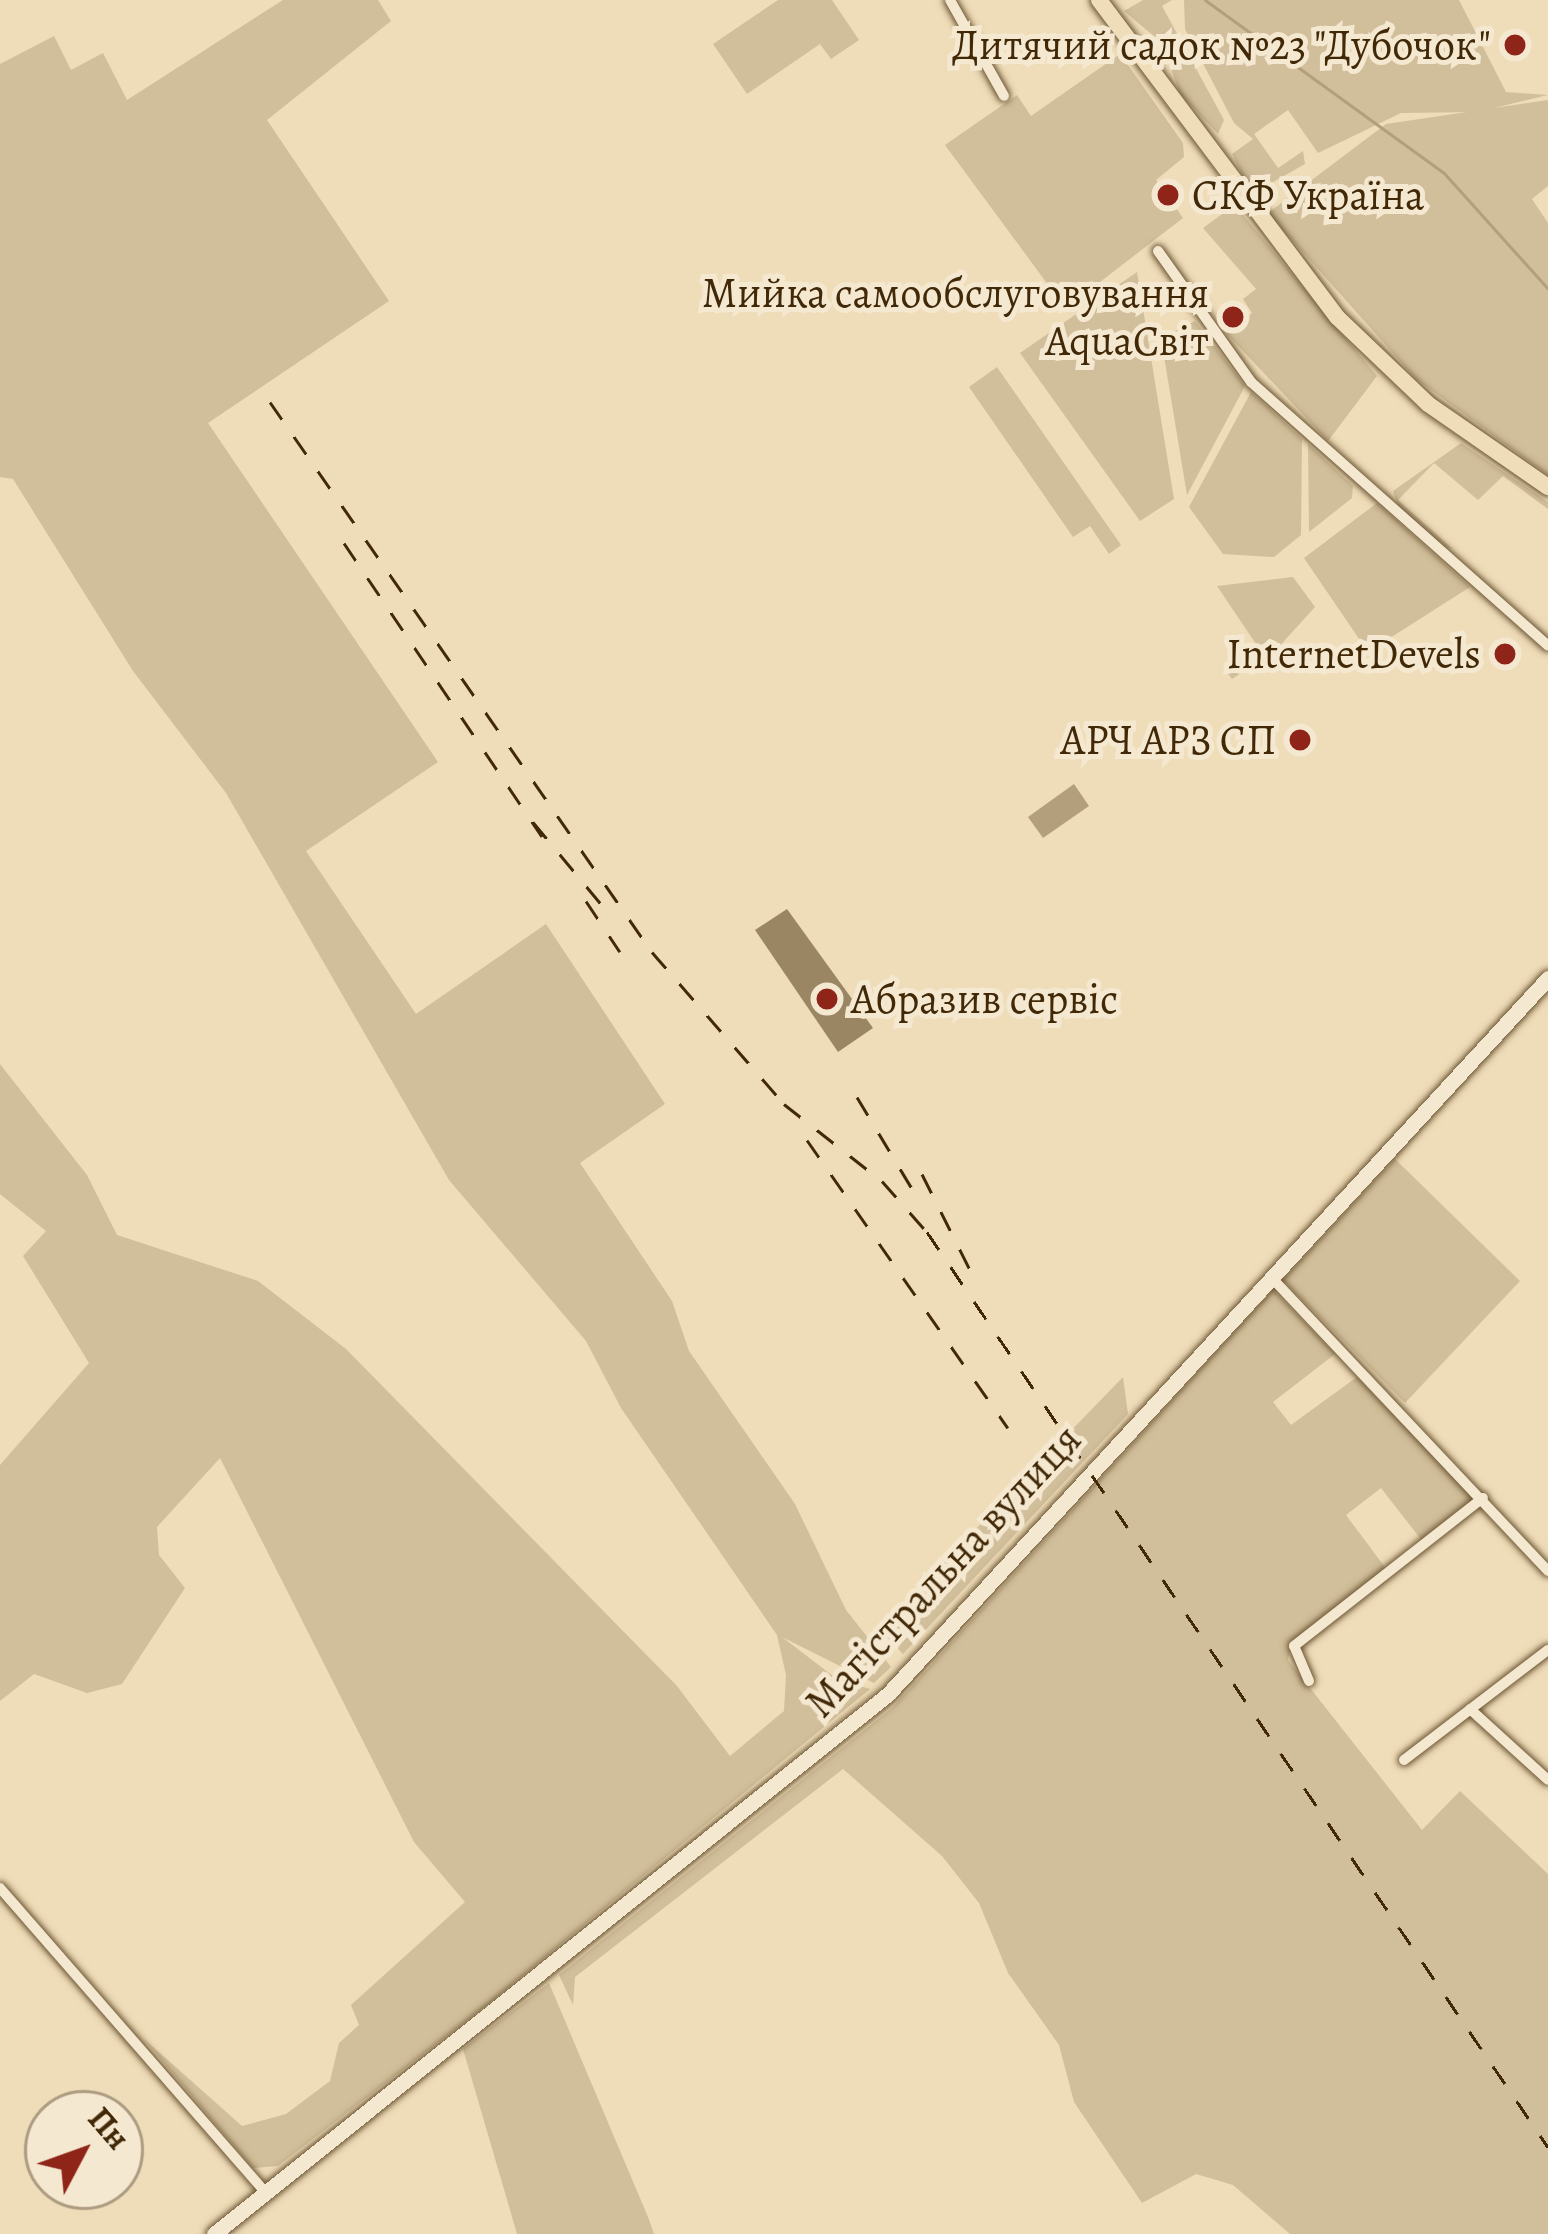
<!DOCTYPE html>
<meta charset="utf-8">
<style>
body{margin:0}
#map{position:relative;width:1548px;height:2234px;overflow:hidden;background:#efdcb8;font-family:Alegreya,serif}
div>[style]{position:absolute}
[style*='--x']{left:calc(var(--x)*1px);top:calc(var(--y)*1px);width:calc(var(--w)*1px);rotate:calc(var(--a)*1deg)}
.green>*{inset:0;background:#d1be9a}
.water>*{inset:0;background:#b49f7c}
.stream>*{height:3px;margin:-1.5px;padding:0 1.5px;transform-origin:1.5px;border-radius:1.5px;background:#b49f7c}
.building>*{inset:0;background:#9b8664}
.roads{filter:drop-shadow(0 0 3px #6c5634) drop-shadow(0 0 3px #6c5634)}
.street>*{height:10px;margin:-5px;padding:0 5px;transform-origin:5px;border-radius:5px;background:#f5e8d1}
.secondary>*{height:15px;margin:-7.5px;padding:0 7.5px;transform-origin:7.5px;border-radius:7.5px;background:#f5e8d1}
.primary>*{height:16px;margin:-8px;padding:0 8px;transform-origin:8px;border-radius:8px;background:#efdcb8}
.rail>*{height:3px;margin-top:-1.5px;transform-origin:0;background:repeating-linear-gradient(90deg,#412908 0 21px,transparent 0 42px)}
.dots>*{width:33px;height:33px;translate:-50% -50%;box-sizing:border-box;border:6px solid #f5e8d1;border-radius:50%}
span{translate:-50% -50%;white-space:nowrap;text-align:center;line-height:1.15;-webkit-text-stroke:10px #f5e8d1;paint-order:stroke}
.poi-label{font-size:42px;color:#412908}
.right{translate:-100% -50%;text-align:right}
.left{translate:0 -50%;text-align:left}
.street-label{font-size:42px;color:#412908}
.north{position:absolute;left:24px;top:2090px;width:120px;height:120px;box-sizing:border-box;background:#f5e8d1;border:3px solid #ad9c81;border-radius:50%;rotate:49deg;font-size:33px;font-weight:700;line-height:48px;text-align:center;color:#412908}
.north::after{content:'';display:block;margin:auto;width:42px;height:54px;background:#8f2418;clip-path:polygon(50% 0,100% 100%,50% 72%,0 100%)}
</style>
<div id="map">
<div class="green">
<div style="clip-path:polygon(283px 0,378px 0,391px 21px,267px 120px,389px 301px,208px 423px,438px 762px,306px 851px,416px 1014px,546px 924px,665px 1104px,580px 1163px,672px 1301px,689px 1351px,795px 1504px,846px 1610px,891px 1667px,874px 1683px,782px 1637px,837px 1679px,870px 1689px,489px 2003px,278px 2166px,253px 2168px,143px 2038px,242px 2126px,286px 2114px,330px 2081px,339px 2043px,359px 2025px,351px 2005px,465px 1902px,414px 1842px,220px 1458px,157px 1527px,159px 1555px,185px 1588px,122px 1684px,87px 1693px,34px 1674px,0 1701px,0 1465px,89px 1363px,23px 1256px,46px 1231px,0 1194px,0 1064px,87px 1175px,117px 1235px,258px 1281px,346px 1349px,677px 1686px,730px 1756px,784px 1711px,786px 1675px,777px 1635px,621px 1408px,586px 1341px,449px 1180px,226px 793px,133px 671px,13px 479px,0 477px,0 64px,54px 36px,71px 70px,103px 53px,127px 100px)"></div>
<div style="clip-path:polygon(778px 0,832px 0,859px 40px,831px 59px,820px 44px,747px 94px,713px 44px)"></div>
<div style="clip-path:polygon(1143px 0,1172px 0,1162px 6px,1224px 120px,1218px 134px,1180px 94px,1162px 43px,1124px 11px)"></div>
<div style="clip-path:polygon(1184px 0,1459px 0,1506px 92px,1548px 95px,1478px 112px,1401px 113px,1318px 153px,1288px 110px,1254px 134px,1278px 168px,1303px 151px,1305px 164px,1252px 194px,1232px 154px,1253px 139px,1234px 123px,1185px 29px)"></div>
<div style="clip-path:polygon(1120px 54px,1183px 143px,1184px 157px,1156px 180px,1183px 218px,1074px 302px,1060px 301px,945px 145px,1017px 95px,1031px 116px)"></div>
<div style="clip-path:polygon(1548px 100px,1548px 186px,1532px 199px,1548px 223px,1548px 475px,1416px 379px,1268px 213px,1386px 124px)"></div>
<div style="clip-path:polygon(1225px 212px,1243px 215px,1377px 376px,1328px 441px,1226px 333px,1252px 313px,1243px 299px,1256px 289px,1203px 228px)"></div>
<div style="clip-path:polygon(1137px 272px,1174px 499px,1140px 521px,1020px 353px)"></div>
<div style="clip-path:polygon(1195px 321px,1245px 386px,1187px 495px,1161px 338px)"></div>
<div style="clip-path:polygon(997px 367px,1121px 545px,1109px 554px,1090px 526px,1073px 537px,969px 387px)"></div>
<div style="clip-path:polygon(1251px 392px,1302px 439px,1301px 535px,1274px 557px,1223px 554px,1189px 507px)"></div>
<div style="clip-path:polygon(1461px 443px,1548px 502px,1548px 509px,1503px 476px,1478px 500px,1434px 463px,1398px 500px,1453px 549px,1445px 547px,1398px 506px,1393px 491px)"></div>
<div style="clip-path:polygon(1308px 444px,1353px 486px,1352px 498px,1309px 532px)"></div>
<div style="clip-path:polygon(1377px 503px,1470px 587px,1368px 652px,1304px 558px)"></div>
<div style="clip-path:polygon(1293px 577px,1315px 607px,1275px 651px,1232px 679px,1225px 670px,1258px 647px,1217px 586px)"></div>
<div style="clip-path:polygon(1395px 1159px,1520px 1281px,1405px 1403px,1283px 1280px)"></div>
<div style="clip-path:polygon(1273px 1290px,1335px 1354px,1273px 1402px,1291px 1425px,1357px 1377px,1475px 1499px,1423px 1542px,1381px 1488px,1346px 1515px,1387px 1570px,1291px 1644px,1288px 1660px,1422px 1830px,1460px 1791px,1548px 1874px,1548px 2234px,1290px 2234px,1233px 2185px,1196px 2174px,1142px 2203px,1074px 2102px,1059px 2045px,1008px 1973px,979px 1903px,942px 1856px,843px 1769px,575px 1977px,573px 2005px,559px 1975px,892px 1708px)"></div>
<div style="clip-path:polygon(1123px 1377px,1128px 1414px,903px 1654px,879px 1629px)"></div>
<div style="clip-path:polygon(549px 1983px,648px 2217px,654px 2234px,517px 2234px,463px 2049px)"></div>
</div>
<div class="water">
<div style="clip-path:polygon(1074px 784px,1089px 806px,1043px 838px,1028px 817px)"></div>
</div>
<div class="stream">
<div style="--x:1205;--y:0;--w:295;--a:35.9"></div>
<div style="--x:1444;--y:173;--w:156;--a:48.1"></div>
</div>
<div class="building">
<div style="clip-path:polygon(787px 909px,873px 1028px,838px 1052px,755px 930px)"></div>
</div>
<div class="roads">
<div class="street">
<div style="--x:950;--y:0;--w:110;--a:60.6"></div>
<div style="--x:1158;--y:251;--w:161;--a:54.6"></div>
<div style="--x:1251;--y:382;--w:397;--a:41.6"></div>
<div style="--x:1271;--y:1277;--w:404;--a:46.7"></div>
<div style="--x:1309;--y:1681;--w:38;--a:-113"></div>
<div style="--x:1294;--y:1646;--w:240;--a:-38.1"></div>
<div style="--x:1470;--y:1709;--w:105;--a:42.3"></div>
<div style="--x:1404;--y:1760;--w:181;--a:-37.4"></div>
<div style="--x:0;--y:1888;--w:405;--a:48.9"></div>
</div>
<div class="secondary">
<div style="--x:214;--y:2234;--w:864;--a:-38.7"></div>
<div style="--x:888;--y:1694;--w:974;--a:-47.33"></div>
</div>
<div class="primary">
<div style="--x:1099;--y:0;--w:396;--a:53.1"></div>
<div style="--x:1337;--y:317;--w:126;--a:43.7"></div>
<div style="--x:1428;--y:404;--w:146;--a:34.7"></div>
</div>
</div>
<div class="rail">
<div style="--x:270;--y:402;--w:670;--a:55.22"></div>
<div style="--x:652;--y:952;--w:201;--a:49"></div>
<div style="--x:784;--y:1104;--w:125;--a:38.2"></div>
<div style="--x:882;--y:1181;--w:68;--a:48.6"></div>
<div style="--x:927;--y:1232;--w:1106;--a:55.84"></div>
<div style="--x:344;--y:543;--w:354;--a:56"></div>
<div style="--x:533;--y:822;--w:114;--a:50.3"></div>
<div style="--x:586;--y:901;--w:61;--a:56.3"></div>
<div style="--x:857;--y:1097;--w:120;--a:59"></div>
<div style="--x:807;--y:1140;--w:351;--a:55.1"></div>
<div style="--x:922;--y:1174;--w:114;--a:63.4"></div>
</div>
<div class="dots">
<div style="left:1515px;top:45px;background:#8f2418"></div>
<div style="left:1168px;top:195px;background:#8f2418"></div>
<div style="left:1233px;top:317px;background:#8f2418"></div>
<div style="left:1505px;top:654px;background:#8f2418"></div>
<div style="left:1300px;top:740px;background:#8f2418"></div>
<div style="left:827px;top:999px;background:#8f2418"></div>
</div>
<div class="poi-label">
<span class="right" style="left:1491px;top:45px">Дитячий садок №23 "Дубочок"</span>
<span class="left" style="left:1192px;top:195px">СКФ Україна</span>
<span class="right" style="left:1209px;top:317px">Мийка самообслуговування<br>AquaСвіт</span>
<span class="right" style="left:1481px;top:654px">InternetDevels</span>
<span class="right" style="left:1276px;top:740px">АРЧ АРЗ СП</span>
<span class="left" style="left:851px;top:999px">Абразив сервіс</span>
</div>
<div class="street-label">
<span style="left:943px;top:1571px;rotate:-47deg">Магістральна вулиця</span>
</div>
<div class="north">Пн</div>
</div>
